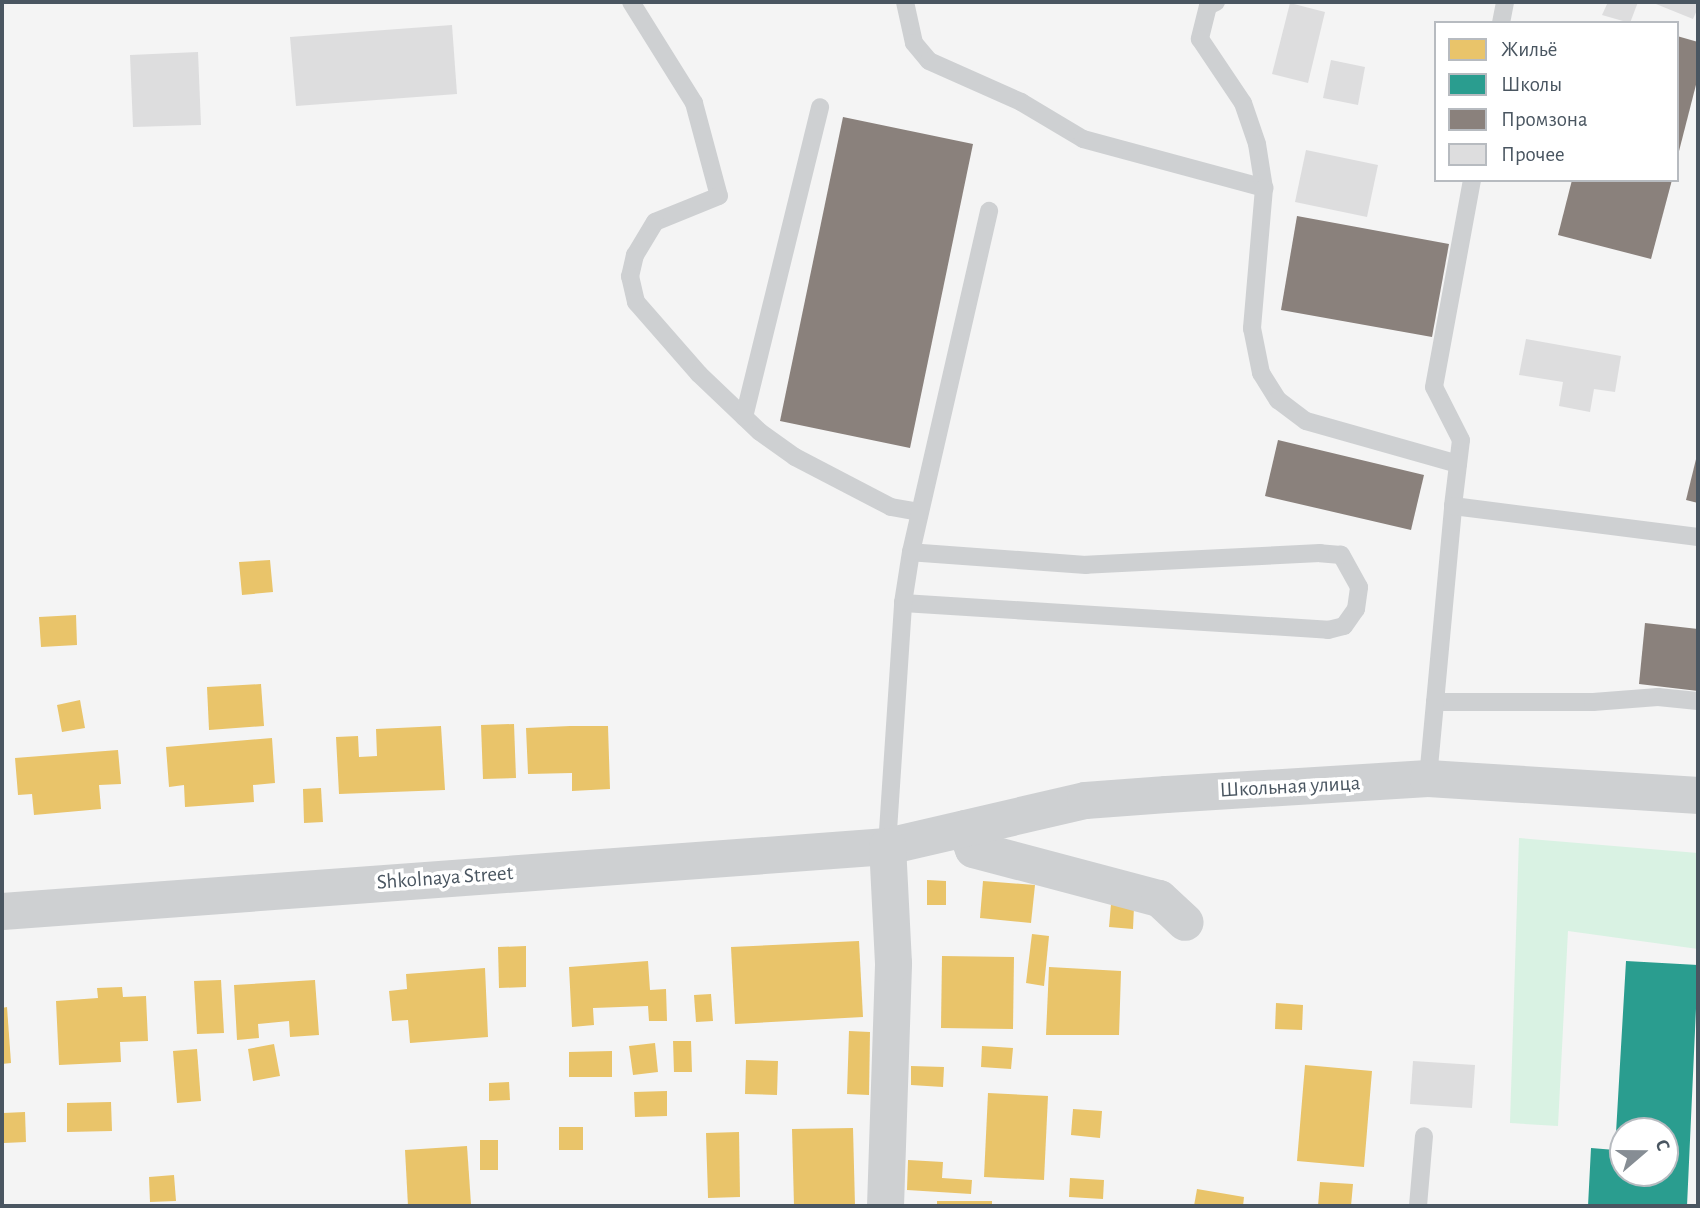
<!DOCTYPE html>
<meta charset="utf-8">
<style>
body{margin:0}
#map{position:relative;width:1700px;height:1208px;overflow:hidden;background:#f4f4f4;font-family:"Alegreya Sans",sans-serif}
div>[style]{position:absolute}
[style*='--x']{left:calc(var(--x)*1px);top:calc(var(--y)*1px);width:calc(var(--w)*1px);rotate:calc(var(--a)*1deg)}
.green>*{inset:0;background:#d9f2e3}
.homes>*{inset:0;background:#e9c46a}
.schools>*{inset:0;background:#2a9d8f}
.industry>*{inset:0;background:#8a817c}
.building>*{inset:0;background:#ddddde}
.lane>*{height:18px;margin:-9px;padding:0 9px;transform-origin:9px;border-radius:9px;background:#ced0d2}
.street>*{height:37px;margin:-18.5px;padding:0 18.5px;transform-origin:18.5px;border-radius:18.5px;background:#ced0d2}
span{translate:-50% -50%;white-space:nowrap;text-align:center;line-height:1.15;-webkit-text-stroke:7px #fff;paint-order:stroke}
.street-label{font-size:21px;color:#4a5661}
.frame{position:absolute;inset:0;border:4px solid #4a5661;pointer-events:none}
.legend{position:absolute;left:1434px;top:21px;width:245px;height:161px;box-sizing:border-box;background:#fff;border:2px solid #b7bbc0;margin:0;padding:9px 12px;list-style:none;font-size:21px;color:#4a5661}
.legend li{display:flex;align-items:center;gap:14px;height:35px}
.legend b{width:35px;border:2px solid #b7bbc0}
.north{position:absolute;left:1609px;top:1117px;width:70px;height:70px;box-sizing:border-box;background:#fff;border:2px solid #b7bbc0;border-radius:50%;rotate:70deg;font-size:19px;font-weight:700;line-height:28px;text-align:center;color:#4a5661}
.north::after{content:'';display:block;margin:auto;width:24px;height:32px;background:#868d94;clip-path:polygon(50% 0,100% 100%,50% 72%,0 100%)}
</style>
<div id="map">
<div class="green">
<div style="clip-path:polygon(1519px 838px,1698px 853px,1698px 949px,1568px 931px,1558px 1126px,1510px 1123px)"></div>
</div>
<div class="homes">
<div style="clip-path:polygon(270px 560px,273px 592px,242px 595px,239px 562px)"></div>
<div style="clip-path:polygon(76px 615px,77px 645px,41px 647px,39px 617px)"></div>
<div style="clip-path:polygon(261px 684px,264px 726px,209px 730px,207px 687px)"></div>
<div style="clip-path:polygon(80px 700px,85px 728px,62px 732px,57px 705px)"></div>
<div style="clip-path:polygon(514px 724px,516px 778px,483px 779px,481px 725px)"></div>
<div style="clip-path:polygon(441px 726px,445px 790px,339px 794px,336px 737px,358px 736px,359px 757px,377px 756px,376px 729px)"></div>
<div style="clip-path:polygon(570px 726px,608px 726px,610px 789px,572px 791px,572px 773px,528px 774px,526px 728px)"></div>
<div style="clip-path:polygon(272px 738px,275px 783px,253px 785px,254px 802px,185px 807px,184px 785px,169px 787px,166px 747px)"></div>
<div style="clip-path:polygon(118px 750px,121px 784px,99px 785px,101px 809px,34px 815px,32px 794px,18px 795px,15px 758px)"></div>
<div style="clip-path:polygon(321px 788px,323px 822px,304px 823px,303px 789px)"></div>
<div style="clip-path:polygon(927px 880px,946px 881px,946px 905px,927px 905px)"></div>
<div style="clip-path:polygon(983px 881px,1035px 885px,1031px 923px,980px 918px)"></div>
<div style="clip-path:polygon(1111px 904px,1134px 906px,1133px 929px,1109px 927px)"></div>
<div style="clip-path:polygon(1032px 934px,1049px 936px,1044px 986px,1026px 983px)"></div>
<div style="clip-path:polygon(859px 941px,863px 1017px,735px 1024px,731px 947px)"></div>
<div style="clip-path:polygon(526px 946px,526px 987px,499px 988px,498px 947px)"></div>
<div style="clip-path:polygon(942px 956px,1014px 957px,1013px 1029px,941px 1028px)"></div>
<div style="clip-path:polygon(648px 961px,650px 990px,666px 989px,667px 1021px,649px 1021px,648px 1006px,593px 1008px,594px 1025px,572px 1027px,569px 967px)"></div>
<div style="clip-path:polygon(1049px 967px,1121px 971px,1119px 1035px,1046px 1035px)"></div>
<div style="clip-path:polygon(485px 968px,488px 1037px,410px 1043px,408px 1020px,392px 1021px,389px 991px,407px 989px,406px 974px)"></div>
<div style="clip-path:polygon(221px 980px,224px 1033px,197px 1034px,194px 981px)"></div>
<div style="clip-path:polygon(315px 980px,319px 1035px,290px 1037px,289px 1021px,258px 1024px,259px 1038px,237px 1040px,234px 985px)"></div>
<div style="clip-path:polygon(122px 987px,123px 997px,146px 996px,148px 1041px,120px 1042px,121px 1062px,59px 1065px,56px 1001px,98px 998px,97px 988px)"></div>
<div style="clip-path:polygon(711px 994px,713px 1021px,696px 1022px,694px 995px)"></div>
<div style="clip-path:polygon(1276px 1003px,1303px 1005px,1302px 1030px,1275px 1029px)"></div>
<div style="clip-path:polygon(7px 1007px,11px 1063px,2px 1064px,2px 1008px)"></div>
<div style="clip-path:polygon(849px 1031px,870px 1032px,869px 1095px,847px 1094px)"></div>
<div style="clip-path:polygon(673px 1041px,691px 1041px,692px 1072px,674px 1072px)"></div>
<div style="clip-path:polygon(655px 1043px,658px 1072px,633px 1075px,629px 1046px)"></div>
<div style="clip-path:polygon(274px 1044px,280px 1076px,253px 1081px,248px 1049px)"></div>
<div style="clip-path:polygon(982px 1046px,1013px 1048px,1011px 1069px,981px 1067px)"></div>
<div style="clip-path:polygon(197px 1049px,201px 1101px,177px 1103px,173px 1051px)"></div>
<div style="clip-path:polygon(612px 1051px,612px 1077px,569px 1077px,569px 1052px)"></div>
<div style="clip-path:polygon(746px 1060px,778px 1061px,777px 1095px,745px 1094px)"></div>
<div style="clip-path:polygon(1305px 1065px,1372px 1071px,1364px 1167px,1297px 1161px)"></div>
<div style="clip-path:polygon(911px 1066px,944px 1067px,943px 1087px,911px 1085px)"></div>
<div style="clip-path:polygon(509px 1082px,510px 1100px,489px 1101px,489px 1083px)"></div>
<div style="clip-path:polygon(667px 1091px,667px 1116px,635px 1117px,634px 1092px)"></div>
<div style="clip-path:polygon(988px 1093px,1048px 1096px,1044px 1180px,984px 1177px)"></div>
<div style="clip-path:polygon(111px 1102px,112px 1131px,67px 1132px,67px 1103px)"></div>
<div style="clip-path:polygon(1073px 1109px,1102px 1111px,1100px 1138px,1071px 1135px)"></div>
<div style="clip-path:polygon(25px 1112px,26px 1142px,4px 1143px,3px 1113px)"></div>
<div style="clip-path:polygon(559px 1127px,583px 1127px,583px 1150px,559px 1150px)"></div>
<div style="clip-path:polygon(853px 1128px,855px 1206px,794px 1206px,792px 1129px)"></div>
<div style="clip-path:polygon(739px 1132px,740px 1197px,708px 1198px,706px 1133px)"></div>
<div style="clip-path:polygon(480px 1140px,498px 1140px,498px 1170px,480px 1170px)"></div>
<div style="clip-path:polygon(467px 1146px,471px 1204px,408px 1206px,405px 1150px)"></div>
<div style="clip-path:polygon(908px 1160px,943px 1162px,942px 1178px,972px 1180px,971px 1194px,907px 1190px)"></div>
<div style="clip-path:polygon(174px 1175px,176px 1201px,150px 1202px,149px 1177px)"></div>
<div style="clip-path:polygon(1070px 1178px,1104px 1180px,1103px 1199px,1069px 1197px)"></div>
<div style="clip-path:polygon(1320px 1182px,1353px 1184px,1351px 1206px,1318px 1206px)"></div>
<div style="clip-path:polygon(1197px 1189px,1244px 1197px,1243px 1206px,1194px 1206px)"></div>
<div style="clip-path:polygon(937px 1201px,992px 1201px,992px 1206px,937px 1206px)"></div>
</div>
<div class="schools">
<div style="clip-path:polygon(evenodd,1626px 961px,1698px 965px,1687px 1206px,1588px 1206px,1591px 1148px,1615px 1150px,1626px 961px,1623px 1131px,1665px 1131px,1665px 1173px,1623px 1173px,1623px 1131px)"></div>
</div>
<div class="industry">
<div style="clip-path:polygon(1677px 36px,1698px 42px,1698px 77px,1678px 155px)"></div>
<div style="clip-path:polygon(843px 117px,973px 144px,910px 448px,780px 421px)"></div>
<div style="clip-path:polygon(1572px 180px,1672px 180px,1651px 259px,1558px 235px)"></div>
<div style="clip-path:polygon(1297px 216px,1449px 244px,1432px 337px,1281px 310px)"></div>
<div style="clip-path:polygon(1278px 440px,1424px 475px,1411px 530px,1265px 496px)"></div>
<div style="clip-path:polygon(1698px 451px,1698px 503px,1686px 500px)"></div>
<div style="clip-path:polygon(1645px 623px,1698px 629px,1698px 691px,1639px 684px)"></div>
</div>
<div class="building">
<div style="clip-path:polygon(1608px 2px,1638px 2px,1630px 23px,1602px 15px)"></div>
<div style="clip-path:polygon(1651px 2px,1698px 2px,1698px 8px,1693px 19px)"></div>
<div style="clip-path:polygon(1290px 3px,1325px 12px,1308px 83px,1272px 74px)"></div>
<div style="clip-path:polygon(452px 25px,457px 94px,296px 106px,290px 37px)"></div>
<div style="clip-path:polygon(198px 52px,201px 125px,133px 127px,130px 55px)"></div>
<div style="clip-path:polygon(1331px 60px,1365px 67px,1358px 105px,1323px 98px)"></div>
<div style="clip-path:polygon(1306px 150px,1378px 165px,1367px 217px,1295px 202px)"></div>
<div style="clip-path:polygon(1526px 339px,1621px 356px,1615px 392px,1594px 389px,1590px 412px,1559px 406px,1563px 382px,1519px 375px)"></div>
<div style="clip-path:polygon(1413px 1061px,1475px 1065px,1472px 1108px,1410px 1104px)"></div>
</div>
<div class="lane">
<div style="--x:631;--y:2;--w:119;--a:58"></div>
<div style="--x:694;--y:103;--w:96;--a:75"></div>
<div style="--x:719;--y:196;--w:69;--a:157.9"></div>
<div style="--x:655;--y:222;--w:39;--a:121"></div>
<div style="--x:635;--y:255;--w:22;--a:103"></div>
<div style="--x:630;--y:276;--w:27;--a:77"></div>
<div style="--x:636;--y:302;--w:96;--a:48.8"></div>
<div style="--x:699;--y:374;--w:84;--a:43.6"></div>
<div style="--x:760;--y:432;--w:43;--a:35.5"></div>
<div style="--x:795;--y:457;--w:108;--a:27.5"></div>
<div style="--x:891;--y:507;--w:28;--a:10"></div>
<div style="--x:905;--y:2;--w:42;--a:77.6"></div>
<div style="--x:914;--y:43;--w:23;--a:50"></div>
<div style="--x:929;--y:61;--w:101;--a:24"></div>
<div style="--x:1021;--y:102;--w:72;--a:30.8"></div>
<div style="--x:1083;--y:139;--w:188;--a:15.1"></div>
<div style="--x:1216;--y:2;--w:9;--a:153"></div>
<div style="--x:1208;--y:6;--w:34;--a:104"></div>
<div style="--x:1200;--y:39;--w:77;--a:56.1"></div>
<div style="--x:1243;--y:103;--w:43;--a:71.1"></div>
<div style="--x:1257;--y:144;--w:45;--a:81"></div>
<div style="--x:1264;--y:188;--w:141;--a:94.9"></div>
<div style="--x:1252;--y:328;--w:46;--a:78.7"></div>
<div style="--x:1261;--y:373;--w:32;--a:58"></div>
<div style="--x:1278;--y:400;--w:35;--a:37"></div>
<div style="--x:1306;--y:421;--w:158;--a:15.8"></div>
<div style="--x:1501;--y:23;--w:21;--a:-79"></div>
<div style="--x:744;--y:417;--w:319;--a:-76.2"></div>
<div style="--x:1453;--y:506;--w:66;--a:-83.1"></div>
<div style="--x:1461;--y:440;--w:59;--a:-117"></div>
<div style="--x:1434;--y:387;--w:210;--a:-79.6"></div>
<div style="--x:903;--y:603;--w:426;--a:3.6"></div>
<div style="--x:1328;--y:630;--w:16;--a:-14"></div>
<div style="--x:1344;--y:626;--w:21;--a:-55"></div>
<div style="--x:1356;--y:609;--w:22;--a:-82"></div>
<div style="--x:1359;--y:587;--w:37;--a:-119"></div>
<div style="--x:1341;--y:555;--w:21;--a:-175"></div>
<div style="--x:1320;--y:553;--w:234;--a:177.1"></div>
<div style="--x:1086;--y:565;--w:175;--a:-175.8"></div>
<div style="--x:1435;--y:702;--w:158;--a:0"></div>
<div style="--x:1593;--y:702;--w:65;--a:-4.4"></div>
<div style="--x:1658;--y:697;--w:40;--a:5.7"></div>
<div style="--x:1428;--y:778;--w:273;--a:-84.7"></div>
<div style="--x:1453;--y:506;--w:247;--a:7.2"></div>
<div style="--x:887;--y:846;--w:244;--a:-86.2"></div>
<div style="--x:903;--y:603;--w:52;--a:-81.1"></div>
<div style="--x:911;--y:552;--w:350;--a:-77.1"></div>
<div style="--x:1418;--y:1206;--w:70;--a:-85.1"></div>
</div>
<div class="street">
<div style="--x:965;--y:828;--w:22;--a:69"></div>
<div style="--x:973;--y:849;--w:192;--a:14.8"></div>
<div style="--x:1159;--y:898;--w:35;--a:43"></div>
<div style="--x:2;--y:911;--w:887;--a:-4.2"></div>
<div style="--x:887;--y:846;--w:203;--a:-13.1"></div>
<div style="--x:1085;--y:800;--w:81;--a:-4.2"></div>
<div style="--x:1166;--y:794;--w:262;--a:-3.5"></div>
<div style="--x:1428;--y:778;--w:271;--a:3.6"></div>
<div style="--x:885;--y:1206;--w:243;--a:-88.1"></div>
<div style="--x:893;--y:963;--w:117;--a:-92.9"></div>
</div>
<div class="street-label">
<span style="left:1290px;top:787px;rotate:-3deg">Школьная улица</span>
<span style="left:445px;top:878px;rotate:-4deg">Shkolnaya Street</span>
</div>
<div class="frame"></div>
<ul class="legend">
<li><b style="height:19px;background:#e9c46a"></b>Жильё</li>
<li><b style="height:19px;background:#2a9d8f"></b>Школы</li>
<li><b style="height:19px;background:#8a817c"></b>Промзона</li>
<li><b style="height:19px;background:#ddddde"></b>Прочее</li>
</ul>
<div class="north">С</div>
</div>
